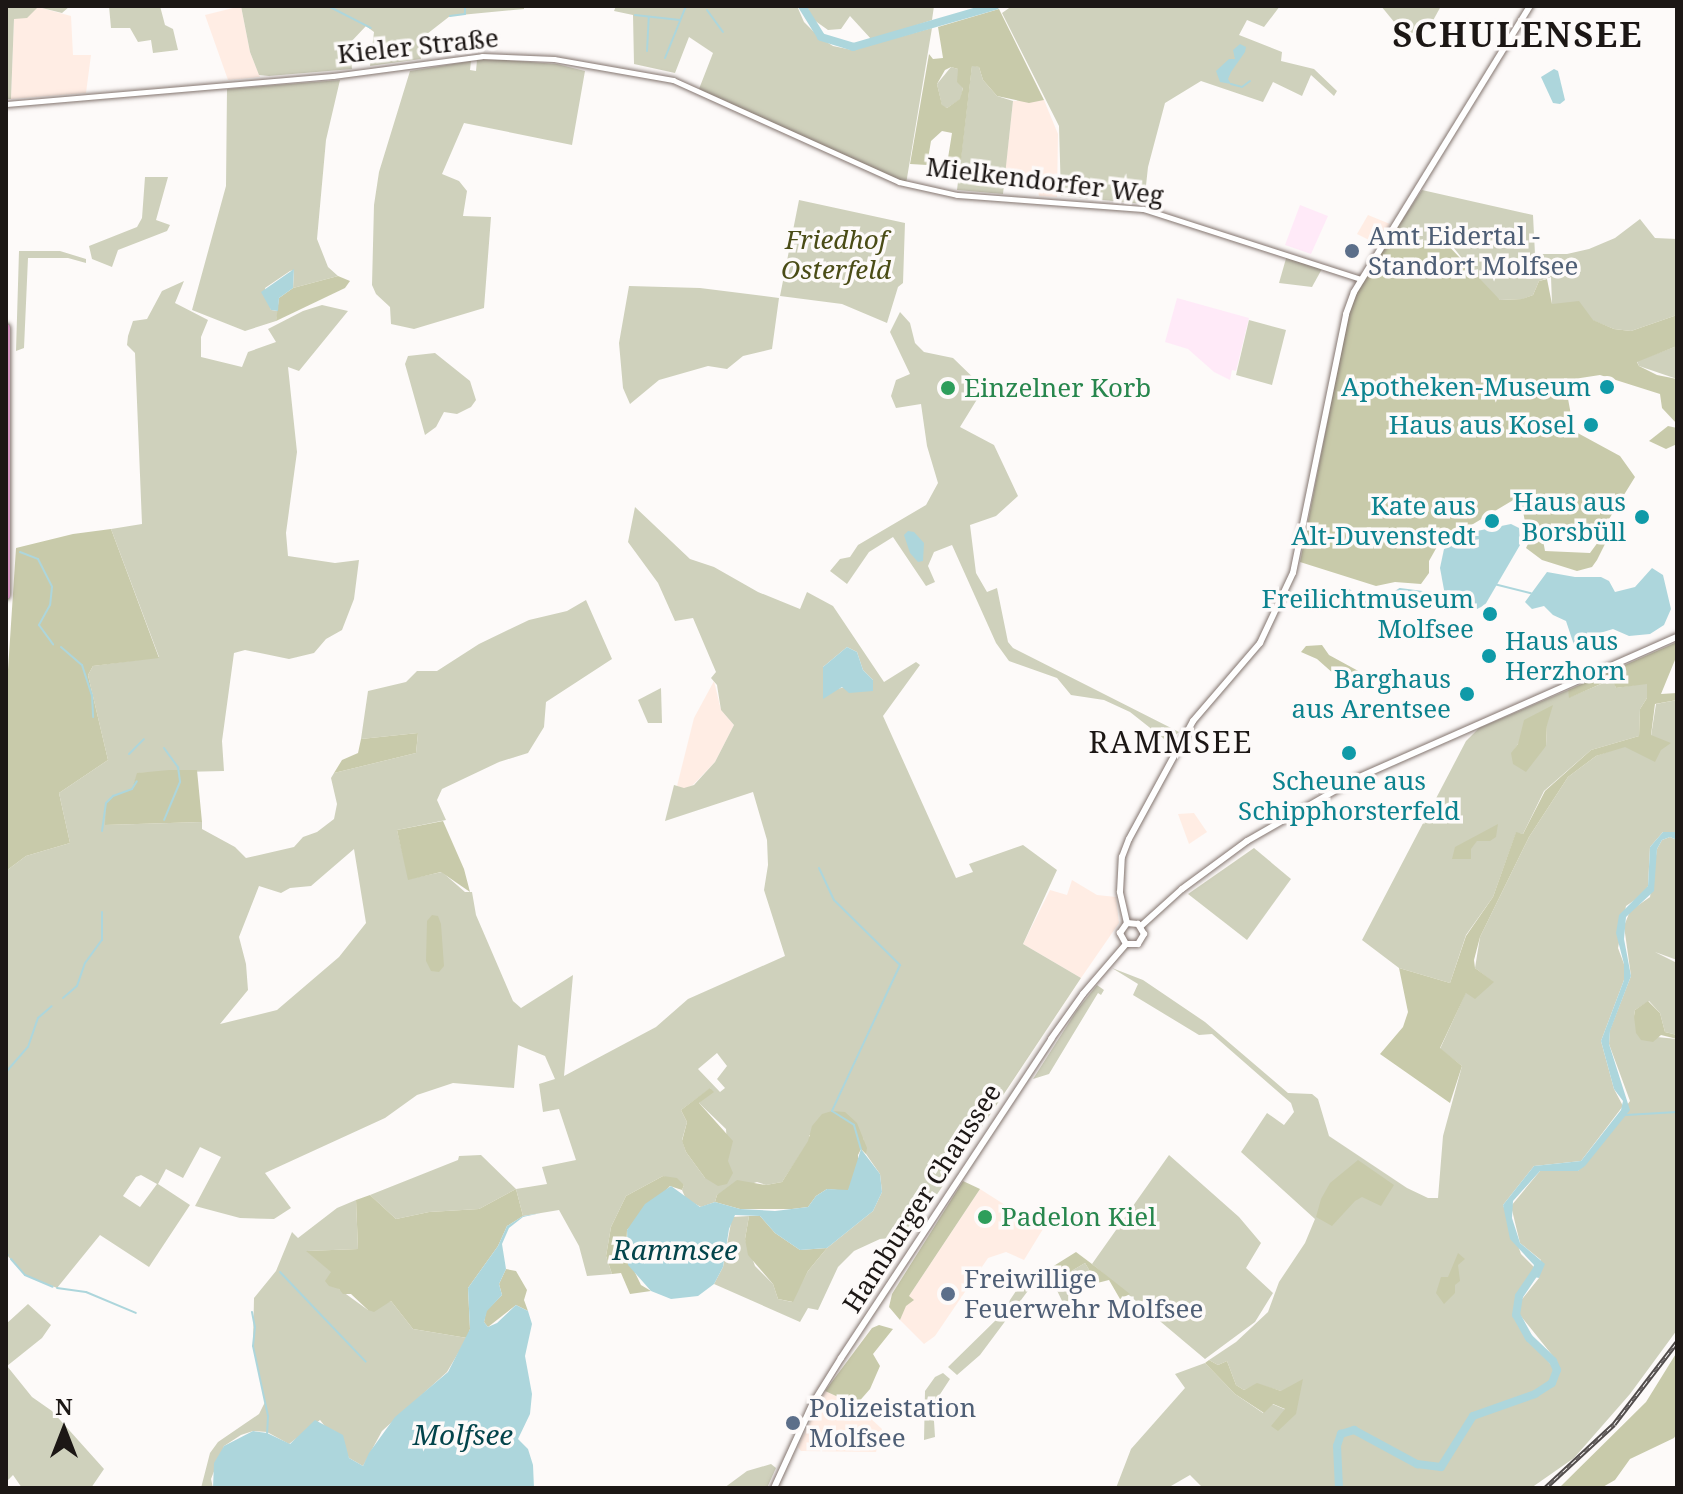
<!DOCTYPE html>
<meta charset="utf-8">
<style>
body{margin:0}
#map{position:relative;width:1683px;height:1494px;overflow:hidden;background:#fdfaf9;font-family:"Noto Serif",serif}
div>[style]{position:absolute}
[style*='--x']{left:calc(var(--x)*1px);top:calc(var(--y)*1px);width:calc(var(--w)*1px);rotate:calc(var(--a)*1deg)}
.built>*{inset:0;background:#ffede4}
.education>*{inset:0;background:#ffeaf8}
.green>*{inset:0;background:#cfd1bc}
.forest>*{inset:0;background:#c8caaa}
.water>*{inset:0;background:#add6dc}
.stream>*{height:2px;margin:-1px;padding:0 1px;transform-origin:1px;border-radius:1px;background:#add6dc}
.river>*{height:8px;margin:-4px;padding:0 4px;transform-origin:4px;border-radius:4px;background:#add6dc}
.roads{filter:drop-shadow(0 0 2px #83756f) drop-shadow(0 0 2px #83756f)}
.tertiary>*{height:5px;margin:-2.5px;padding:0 2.5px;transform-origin:2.5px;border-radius:2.5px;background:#fff}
.secondary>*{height:6px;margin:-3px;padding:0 3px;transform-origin:3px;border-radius:3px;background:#fff}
.motorway>*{height:8px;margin:-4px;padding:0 4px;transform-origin:4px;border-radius:4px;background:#d997c5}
.rail>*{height:5px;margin-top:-2.5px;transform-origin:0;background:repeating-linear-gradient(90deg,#fdfaf9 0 6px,#524d4c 0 12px);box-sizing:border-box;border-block:2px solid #524d4c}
.dots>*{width:22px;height:22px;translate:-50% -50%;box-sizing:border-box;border:4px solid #fdfaf9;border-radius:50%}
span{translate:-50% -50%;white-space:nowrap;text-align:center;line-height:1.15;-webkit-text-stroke:7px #fdfaf9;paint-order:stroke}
.street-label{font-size:26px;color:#1c1715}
.service-label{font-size:26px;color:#4e5e75}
.left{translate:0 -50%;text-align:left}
.park-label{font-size:26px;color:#4a4c16;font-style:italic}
.culture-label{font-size:26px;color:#0d838f}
.right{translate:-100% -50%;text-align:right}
.leisure-label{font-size:26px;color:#27864d}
.water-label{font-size:28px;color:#03444b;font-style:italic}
.quarter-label{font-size:30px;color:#1c1715;letter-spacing:2px}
.district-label{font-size:34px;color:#1c1715;font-weight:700;letter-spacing:2px}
.frame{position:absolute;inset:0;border:8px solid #1c1715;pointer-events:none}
.north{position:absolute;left:24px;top:1390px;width:80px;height:80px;-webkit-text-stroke:6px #fdfaf9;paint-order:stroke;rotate:0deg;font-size:22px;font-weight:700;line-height:32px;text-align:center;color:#1c1715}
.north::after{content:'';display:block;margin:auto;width:28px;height:36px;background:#1c1715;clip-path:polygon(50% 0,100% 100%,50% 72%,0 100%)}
</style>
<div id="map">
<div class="built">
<div style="clip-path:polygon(241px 6px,250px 52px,260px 77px,228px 80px,205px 15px)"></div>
<div style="clip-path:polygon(38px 7px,71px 16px,73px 55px,91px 55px,86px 93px,11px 99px,14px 18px)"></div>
<div style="clip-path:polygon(1044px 100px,1058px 134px,1057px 197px,1039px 196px,1036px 176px,1005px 173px,1013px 101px)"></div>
<div style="clip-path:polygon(1368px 215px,1390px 224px,1377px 244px,1357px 234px)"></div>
<div style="clip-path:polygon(714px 681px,721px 710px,734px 725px,715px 762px,693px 785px,684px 789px,677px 786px,694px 718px)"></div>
<div style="clip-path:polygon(1194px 813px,1207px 832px,1189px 844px,1178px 814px)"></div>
<div style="clip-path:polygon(1072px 880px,1097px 895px,1116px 897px,1119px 923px,1081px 978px,1023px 944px,1050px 890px,1067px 895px)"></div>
<div style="clip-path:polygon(980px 1189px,1043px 1229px,1024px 1260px,1006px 1252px,988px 1258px,935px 1336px,924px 1344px,900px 1320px,909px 1296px)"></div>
<div style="clip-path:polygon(825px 1391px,856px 1405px,882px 1429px,876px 1452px,801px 1451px,798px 1447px)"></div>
</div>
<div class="education">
<div style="clip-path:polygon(1300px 205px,1328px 216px,1311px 254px,1285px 245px)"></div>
<div style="clip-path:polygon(1177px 298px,1249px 318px,1236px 371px,1232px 370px,1230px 380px,1214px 372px,1188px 349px,1165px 342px)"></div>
</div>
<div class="green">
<div style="clip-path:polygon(6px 6px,70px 6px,62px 13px,38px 7px,27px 18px,14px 19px,11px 99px,6px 99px)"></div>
<div style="clip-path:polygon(109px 6px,160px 6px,165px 25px,173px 29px,178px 50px,153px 53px,151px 40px,138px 42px,130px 28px,111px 28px)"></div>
<div style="clip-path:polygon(241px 6px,524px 6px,524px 9px,450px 16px,418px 41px,421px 59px,370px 66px,374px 32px,366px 26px,349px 44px,352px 69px,269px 76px,259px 75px,250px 52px)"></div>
<div style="clip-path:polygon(616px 6px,797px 6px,804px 22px,820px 38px,833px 46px,852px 50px,932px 28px,906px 184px,699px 89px,713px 53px,689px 37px,675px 73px,634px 64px,633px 15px,614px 11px)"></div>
<div style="clip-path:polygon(934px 6px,932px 20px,872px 40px,850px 16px,841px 29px,828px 30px,814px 20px,807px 7px)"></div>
<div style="clip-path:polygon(1012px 6px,1280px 6px,1264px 27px,1247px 20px,1239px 35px,1282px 52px,1281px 61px,1314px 69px,1337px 91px,1334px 96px,1311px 75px,1302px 96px,1273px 82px,1263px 102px,1201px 81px,1165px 103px,1148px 167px,1144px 204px,1061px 196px,1059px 126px,1002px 13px)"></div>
<div style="clip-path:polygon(1381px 6px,1441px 6px,1430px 26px,1419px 32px,1404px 34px)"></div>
<div style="clip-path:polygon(492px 59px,557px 64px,585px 71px,572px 145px,464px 123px,442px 174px,459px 181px,467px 191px,463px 216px,491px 217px,484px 308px,414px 329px,391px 324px,390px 307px,376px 294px,372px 285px,374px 205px,379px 172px,410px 71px,471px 61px,470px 70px,476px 71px,477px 60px)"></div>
<div style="clip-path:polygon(972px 65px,979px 67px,983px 80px,997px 96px,1013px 101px,1003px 194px,957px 190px)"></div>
<div style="clip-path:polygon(951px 67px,958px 69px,963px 87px,961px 99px,947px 108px,942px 106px,937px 84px)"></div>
<div style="clip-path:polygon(340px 80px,326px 140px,317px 239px,328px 267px,338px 276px,293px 288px,294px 270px,290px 271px,265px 288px,271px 310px,278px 311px,276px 321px,245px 331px,192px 310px,226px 186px,227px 89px)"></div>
<div style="clip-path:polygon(145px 177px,168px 177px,156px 220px,170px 225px,167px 231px,118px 250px,112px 267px,92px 259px,89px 246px,137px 227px,142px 218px)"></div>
<div style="clip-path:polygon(1422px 190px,1533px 215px,1535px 254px,1567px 254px,1589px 249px,1615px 238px,1640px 219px,1655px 238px,1677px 239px,1677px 315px,1631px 331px,1614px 329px,1552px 304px,1551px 277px,1539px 281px,1533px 295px,1523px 299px,1500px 300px,1490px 293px,1453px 247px,1425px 241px,1408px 247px,1385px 246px)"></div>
<div style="clip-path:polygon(799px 200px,905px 223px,903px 283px,898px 287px,887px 323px,842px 304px,780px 296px)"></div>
<div style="clip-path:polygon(19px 251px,60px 251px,86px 259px,86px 263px,68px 258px,28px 258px,24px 348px,16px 351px)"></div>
<div style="clip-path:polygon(1287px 255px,1323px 267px,1312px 287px,1279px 283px)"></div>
<div style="clip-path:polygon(evenodd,184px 281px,175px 303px,208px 320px,201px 337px,201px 357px,242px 367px,248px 352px,276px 342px,268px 329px,303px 311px,322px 305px,348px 311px,299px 371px,288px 367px,297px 452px,286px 533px,288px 556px,335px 563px,359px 560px,354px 599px,342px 630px,326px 639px,314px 653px,289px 659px,245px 650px,234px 653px,222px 741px,224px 771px,138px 773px,132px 789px,125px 793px,105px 825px,202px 822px,202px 829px,235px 847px,246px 858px,294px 847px,303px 837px,317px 832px,334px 819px,337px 804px,331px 778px,334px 773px,416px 753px,418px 733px,361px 739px,368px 691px,406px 682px,417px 671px,437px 671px,479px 644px,529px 620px,567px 611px,586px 600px,612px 659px,546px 702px,544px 727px,528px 753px,499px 762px,442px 789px,437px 800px,446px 820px,397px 830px,409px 879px,442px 872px,465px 892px,472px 892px,476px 915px,513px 1001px,521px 1008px,573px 975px,564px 1076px,656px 1027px,688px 999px,785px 956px,764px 890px,768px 865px,767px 840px,753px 792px,665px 821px,674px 785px,684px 788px,694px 785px,715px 762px,734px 725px,721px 710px,717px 685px,711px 678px,716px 672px,693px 618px,675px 621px,658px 583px,628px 542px,635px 507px,690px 559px,714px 567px,758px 592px,800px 609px,807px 592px,833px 606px,884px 682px,916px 662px,920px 665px,883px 716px,956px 878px,973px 872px,969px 864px,1023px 845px,1057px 870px,1023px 944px,1081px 978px,904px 1244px,891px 1238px,880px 1239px,854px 1251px,838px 1267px,818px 1310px,808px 1308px,800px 1322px,714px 1284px,723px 1267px,732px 1217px,749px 1216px,745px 1239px,755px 1266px,773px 1284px,778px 1299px,792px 1302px,808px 1271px,827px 1248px,873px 1211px,882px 1192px,880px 1174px,866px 1154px,863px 1138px,809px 1135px,809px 1141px,782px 1182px,766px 1185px,757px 1182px,717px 1195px,715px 1202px,701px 1207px,686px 1199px,682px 1190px,684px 1185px,663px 1176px,626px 1196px,611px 1227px,606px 1256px,612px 1274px,587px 1276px,579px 1246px,559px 1210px,523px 1216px,516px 1189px,479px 1209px,429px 1212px,396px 1219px,370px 1195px,458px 1160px,459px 1156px,481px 1155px,516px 1189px,547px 1184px,542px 1167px,576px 1160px,559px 1109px,543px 1112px,539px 1084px,555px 1079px,545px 1056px,518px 1045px,514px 1088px,453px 1083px,417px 1095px,385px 1118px,265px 1173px,291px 1208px,274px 1219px,240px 1218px,195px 1206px,221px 1157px,200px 1147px,183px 1178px,166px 1169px,158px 1184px,190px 1205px,149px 1267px,100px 1235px,57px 1288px,25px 1275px,6px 1254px,6px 871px,26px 856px,70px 843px,59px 793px,108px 760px,88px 675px,93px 666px,159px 657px,111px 529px,142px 524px,135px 353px,127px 345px,128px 336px,133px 321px,147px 319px,162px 291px,184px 281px,847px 647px,857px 652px,863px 670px,873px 680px,837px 689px,823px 698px,823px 667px,847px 647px,184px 281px,354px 849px,366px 923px,339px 957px,277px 1010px,220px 1024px,248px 990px,246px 964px,239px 937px,259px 886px,281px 893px,290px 888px,311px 886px,354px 849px,184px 281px,717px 1053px,727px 1066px,717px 1079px,725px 1088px,720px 1092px,698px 1069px,717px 1053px,184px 281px,711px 1088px,699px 1103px,726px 1129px,728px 1161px,705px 1178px,686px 1152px,682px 1140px,687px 1122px,681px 1110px,711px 1088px,184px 281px,141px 1175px,157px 1184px,140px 1207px,123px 1196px,136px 1177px,141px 1175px)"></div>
<div style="clip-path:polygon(629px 286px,700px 288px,779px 298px,772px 349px,743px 356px,727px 369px,708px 366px,659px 380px,630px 404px,623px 388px,619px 343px)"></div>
<div style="clip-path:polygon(900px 312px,910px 323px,915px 343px,924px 352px,953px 358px,984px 388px,960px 427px,994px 445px,1018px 496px,996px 516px,970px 525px,976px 573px,987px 592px,997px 588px,1008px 642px,1013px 648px,1179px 732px,1168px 742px,1130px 712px,1104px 700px,1071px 695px,1057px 678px,1009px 661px,996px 643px,952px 545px,934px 552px,928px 566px,935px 582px,926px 586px,893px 537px,869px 552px,847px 584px,830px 571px,840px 559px,850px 557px,858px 545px,926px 505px,938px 483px,927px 446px,921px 404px,896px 408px,891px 396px,896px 380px,910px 374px,890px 332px)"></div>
<div style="clip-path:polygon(1249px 320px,1286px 330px,1272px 385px,1236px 375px)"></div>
<div style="clip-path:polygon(1677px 346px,1677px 379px,1639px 366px,1637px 361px)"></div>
<div style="clip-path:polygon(435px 353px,470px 381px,476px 400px,471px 407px,457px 414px,444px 412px,436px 427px,425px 435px,405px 364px,408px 356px)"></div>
<div style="clip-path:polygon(evenodd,1613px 679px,1616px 688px,1647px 683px,1647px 698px,1640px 709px,1639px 736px,1591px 750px,1544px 791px,1523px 834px,1516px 833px,1493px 897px,1466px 935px,1450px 983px,1399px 968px,1362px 940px,1466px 741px,1479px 728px,1568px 690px,1570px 697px,1613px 679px,1547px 725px,1546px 746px,1512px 753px,1518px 744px,1547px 725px)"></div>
<div style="clip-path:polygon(661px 688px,662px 723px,648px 723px,638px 700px)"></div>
<div style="clip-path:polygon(1677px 700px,1677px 832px,1663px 832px,1650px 847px,1648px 886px,1645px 893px,1626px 906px,1618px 948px,1624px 964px,1624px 980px,1601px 1041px,1614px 1089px,1623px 1106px,1581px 1161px,1534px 1166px,1503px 1205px,1521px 1254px,1535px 1268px,1518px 1293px,1513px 1311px,1529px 1339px,1558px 1373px,1557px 1361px,1520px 1315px,1519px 1303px,1539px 1278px,1541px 1260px,1520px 1243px,1511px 1206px,1540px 1171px,1578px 1171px,1630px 1101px,1609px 1044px,1610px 1030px,1631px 976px,1624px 926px,1630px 911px,1650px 897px,1657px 849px,1662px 840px,1670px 837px,1677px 840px,1677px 960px,1655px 952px,1677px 963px,1677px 1035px,1665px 1032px,1660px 1013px,1649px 1001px,1635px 1010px,1634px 1016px,1657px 1037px,1677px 1039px,1677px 1330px,1630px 1394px,1574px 1458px,1531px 1488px,1203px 1488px,1190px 1475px,1171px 1486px,1174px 1488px,1116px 1488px,1131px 1449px,1185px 1388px,1175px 1374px,1205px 1363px,1235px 1394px,1263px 1413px,1272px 1404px,1296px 1414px,1281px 1391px,1257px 1384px,1244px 1390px,1236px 1385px,1227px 1361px,1218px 1365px,1209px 1360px,1236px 1342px,1268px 1312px,1279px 1282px,1305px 1243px,1315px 1219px,1241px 1152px,1267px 1113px,1284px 1125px,1294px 1112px,1291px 1103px,1212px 1034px,1199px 1035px,1133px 995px,1138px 984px,1112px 968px,1143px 980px,1205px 1022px,1288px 1093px,1312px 1094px,1318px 1099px,1329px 1136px,1407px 1188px,1428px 1198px,1438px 1198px,1443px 1136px,1462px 1066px,1440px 1049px,1466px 992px,1493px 982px,1475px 968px,1480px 937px,1529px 837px,1568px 777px,1596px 756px,1651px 736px,1656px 704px)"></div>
<div style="clip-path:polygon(1254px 848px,1291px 879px,1247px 940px,1188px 894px)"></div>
<div style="clip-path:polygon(1097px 985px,1104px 990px,1101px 995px,1098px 993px,1049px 1074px,1033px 1079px,1077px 1010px)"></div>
<div style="clip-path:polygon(1169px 1155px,1239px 1217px,1261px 1243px,1246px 1268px,1273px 1293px,1255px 1322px,1205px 1359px,1092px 1264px)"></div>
<div style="clip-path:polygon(356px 1200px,358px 1249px,307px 1251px,332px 1272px,339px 1289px,368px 1310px,391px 1301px,413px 1329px,467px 1338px,447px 1372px,382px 1431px,363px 1466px,349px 1458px,335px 1431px,328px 1430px,320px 1420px,289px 1444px,267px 1432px,253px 1431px,241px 1435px,224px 1446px,211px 1479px,213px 1488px,201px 1488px,210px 1453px,218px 1442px,259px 1414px,265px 1402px,253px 1346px,254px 1298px,276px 1271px,292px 1232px,298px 1238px,337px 1208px)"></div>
<div style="clip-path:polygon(1085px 1263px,1097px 1283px,1076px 1295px,1073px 1303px,1063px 1303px,1053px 1282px)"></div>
<div style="clip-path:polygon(1022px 1282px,1030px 1288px,980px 1355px,957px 1375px,948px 1367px,998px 1318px)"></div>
<div style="clip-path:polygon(28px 1304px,51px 1325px,42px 1338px,7px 1366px,32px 1397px,52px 1411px,104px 1469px,91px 1488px,22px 1488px,13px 1475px,6px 1482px,6px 1324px)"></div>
<div style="clip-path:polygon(943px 1373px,950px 1379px,933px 1405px,935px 1437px,924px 1440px,925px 1391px,935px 1377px)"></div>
<div style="clip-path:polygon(771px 1464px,776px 1468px,767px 1488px,724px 1488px,747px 1471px)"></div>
</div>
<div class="forest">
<div style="clip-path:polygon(evenodd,999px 9px,1044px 100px,1029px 103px,997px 96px,983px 80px,979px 67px,972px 66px,961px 160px,948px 158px,952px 133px,942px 131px,931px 141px,927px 165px,910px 164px,929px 54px,933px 59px,943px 58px,938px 27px,999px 9px,951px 67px,958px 69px,957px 82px,963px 88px,960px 99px,947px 108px,942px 105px,937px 84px,945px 70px,951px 67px)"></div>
<div style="clip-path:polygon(1443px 240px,1500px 300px,1522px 299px,1533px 295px,1539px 281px,1547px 279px,1552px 304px,1579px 301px,1593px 320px,1614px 329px,1631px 331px,1677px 315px,1677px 346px,1637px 362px,1639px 366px,1657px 375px,1677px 379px,1677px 424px,1662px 408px,1660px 394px,1600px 375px,1574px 379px,1566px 388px,1574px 431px,1620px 456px,1635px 477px,1601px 532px,1589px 531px,1585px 525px,1549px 525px,1545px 533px,1527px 532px,1520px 496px,1438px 545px,1429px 561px,1429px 573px,1421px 584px,1395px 582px,1376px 586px,1300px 562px,1351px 302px,1385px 246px,1408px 247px,1425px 241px)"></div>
<div style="clip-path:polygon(338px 276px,350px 281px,345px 288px,276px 321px,279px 298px,293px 288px)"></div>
<div style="clip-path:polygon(1668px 426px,1677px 428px,1677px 444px,1666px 449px,1649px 441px)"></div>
<div style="clip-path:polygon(111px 529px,159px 658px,93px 666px,88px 675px,108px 760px,59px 793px,70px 843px,26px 856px,6px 871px,6px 700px,16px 548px,73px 534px)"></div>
<div style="clip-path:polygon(1601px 538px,1608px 538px,1597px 560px,1592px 567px,1577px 571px,1542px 560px,1526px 548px,1530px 540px,1543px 540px,1545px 551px,1590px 553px)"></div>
<div style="clip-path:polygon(1677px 642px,1677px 655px,1661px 694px,1677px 693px,1677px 700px,1655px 704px,1651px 735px,1671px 743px,1661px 750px,1655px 762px,1625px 747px,1596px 756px,1568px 777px,1529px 837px,1480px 937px,1474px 960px,1475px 968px,1494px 982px,1475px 999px,1466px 993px,1440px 1048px,1462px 1066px,1450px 1103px,1380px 1054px,1403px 1027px,1408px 1012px,1399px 968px,1450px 983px,1466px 936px,1493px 897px,1516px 832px,1523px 834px,1545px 791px,1591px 750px,1639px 736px,1640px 709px,1647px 698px,1647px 684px,1616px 688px,1612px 679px,1569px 698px,1568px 690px)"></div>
<div style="clip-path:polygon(1322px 645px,1329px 655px,1362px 673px,1368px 684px,1352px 690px,1317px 659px,1301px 652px,1306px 646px)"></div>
<div style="clip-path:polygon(1553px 705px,1547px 725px,1546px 746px,1526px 772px,1513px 764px,1511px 753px,1518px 744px,1524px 720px)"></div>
<div style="clip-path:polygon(418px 733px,416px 753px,334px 773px,342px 760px,358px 753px,361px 739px)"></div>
<div style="clip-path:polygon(169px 770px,197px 770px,202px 822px,105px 825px,106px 803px,113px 796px,132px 789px,137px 773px)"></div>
<div style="clip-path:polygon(443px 821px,464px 869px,470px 892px,441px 872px,408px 880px,397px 830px)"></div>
<div style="clip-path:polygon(1498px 824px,1496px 837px,1490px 841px,1477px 841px,1471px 849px,1471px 859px,1452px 859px,1455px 847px)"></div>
<div style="clip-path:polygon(432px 915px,438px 916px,441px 924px,444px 966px,439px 972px,431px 971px,426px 961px,427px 921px)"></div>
<div style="clip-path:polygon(1648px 1001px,1660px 1013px,1665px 1032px,1677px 1035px,1677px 1039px,1661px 1035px,1653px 1042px,1641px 1040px,1636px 1033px,1634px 1016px,1635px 1010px)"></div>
<div style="clip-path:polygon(710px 1088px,714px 1092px,699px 1103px,733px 1141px,728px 1161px,733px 1173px,727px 1184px,718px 1186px,705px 1178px,686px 1152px,682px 1141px,687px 1122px,681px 1110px)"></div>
<div style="clip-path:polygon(832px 1111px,845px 1112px,857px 1123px,867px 1148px,866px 1154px,861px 1149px,858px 1155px,858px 1169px,848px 1191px,827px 1189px,816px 1196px,808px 1207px,792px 1209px,740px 1209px,715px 1202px,717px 1195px,737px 1180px,766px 1185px,782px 1182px,808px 1141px,812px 1126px,822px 1114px)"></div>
<div style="clip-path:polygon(1358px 1160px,1394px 1185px,1381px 1206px,1362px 1197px,1355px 1201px,1332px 1226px,1316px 1217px,1321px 1199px,1330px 1183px)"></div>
<div style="clip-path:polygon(663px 1176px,677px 1178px,684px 1185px,682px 1190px,670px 1186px,627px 1230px,626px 1254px,641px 1285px,651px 1291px,630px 1294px,621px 1273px,612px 1274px,606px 1256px,611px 1227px,626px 1196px)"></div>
<div style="clip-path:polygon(963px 1181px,980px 1189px,909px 1296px,914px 1300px,906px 1306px,900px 1320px,889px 1307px,892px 1294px)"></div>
<div style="clip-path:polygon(516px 1189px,523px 1216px,507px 1226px,498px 1246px,468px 1288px,470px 1329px,467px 1338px,413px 1329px,391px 1301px,374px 1312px,368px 1310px,351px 1294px,343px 1294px,339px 1289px,329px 1286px,325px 1281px,331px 1272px,306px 1251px,358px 1249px,356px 1200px,370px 1195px,396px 1219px,429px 1212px,479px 1209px)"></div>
<div style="clip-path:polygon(749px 1216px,760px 1216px,775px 1233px,800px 1250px,827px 1248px,808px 1271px,793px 1302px,778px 1299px,773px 1284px,748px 1255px,745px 1239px)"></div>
<div style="clip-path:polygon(1076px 1252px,1092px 1264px,1130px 1294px,1120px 1299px,1109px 1280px,1097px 1283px,1085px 1263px,1053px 1282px,1049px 1280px,1056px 1272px,1052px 1267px)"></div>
<div style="clip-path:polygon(1458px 1253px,1465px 1259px,1458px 1265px,1460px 1281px,1455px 1285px,1455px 1293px,1444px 1304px,1436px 1293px,1441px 1277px,1448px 1277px)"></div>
<div style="clip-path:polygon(506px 1269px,516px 1271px,527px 1290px,524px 1300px,528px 1311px,516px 1305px,488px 1327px,484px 1322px,486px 1311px,502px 1295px,499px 1284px)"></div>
<div style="clip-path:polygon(879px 1325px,893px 1329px,873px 1354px,880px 1366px,870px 1389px,856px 1405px,825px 1391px,872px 1328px)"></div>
<div style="clip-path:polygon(1677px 1352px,1677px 1433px,1674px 1438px,1630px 1459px,1615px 1480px,1601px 1488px,1559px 1488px,1646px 1402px)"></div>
<div style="clip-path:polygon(1209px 1360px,1218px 1365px,1227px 1361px,1236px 1385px,1244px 1390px,1257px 1383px,1281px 1391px,1303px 1379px,1296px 1414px,1278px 1431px,1271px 1426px,1285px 1409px,1273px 1404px,1264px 1413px,1235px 1394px,1205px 1363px)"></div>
</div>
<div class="water">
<div style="clip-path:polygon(1240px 44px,1246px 47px,1245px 52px,1231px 72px,1228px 79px,1231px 84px,1220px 82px,1216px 71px,1229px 59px,1235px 59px,1233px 50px)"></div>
<div style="clip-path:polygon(1554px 69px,1558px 71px,1565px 100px,1560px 104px,1553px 103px,1541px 77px)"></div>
<div style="clip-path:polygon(294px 269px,293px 288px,279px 298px,278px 311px,271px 310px,261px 292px)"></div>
<div style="clip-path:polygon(1511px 524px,1519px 528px,1520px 545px,1485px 605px,1477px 609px,1447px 606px,1440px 568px,1444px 549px,1472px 532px)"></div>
<div style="clip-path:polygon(908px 531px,914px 532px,924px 543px,923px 561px,918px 562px,910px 553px,904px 535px)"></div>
<div style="clip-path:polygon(1652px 568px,1663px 575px,1671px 609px,1664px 625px,1650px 634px,1629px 636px,1613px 629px,1600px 633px,1591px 646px,1581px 648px,1574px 645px,1566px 621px,1553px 615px,1544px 606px,1532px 609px,1525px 602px,1547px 572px,1575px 577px,1601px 577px,1609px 581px,1615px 592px,1635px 587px)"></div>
<div style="clip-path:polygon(847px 647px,857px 652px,863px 670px,873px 680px,873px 691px,849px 693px,842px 687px,823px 699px,823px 667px)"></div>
<div style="clip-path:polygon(1663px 832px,1677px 832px,1677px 840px,1670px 837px,1662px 840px,1657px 849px,1654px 891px,1626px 917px,1624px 939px,1631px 976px,1610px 1031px,1609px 1044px,1630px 1110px,1585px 1166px,1578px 1171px,1540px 1171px,1513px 1201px,1512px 1218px,1520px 1243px,1545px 1264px,1539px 1278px,1530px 1276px,1534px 1265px,1510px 1239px,1503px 1205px,1534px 1166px,1581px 1161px,1621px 1110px,1623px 1101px,1614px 1089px,1601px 1041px,1624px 980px,1624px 964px,1616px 933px,1619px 915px,1648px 886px,1650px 847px)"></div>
<div style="clip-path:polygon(861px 1149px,880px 1174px,882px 1192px,873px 1211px,827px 1248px,800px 1250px,775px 1233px,760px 1216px,735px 1215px,729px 1229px,723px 1267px,714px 1284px,698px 1296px,671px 1299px,651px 1291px,628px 1265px,627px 1230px,645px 1204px,671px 1186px,700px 1207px,715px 1202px,740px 1209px,775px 1211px,808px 1207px,816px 1196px,827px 1189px,848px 1190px)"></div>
<div style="clip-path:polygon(541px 1213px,523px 1217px,509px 1228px,502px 1244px,506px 1269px,499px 1284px,502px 1295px,487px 1311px,484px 1322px,488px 1327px,497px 1323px,516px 1305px,528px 1311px,532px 1324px,525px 1356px,532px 1394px,530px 1414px,518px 1439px,528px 1449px,533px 1465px,534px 1488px,213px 1488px,214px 1463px,224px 1446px,253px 1431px,267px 1433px,290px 1444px,315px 1420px,343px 1435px,349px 1458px,363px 1466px,369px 1453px,395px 1417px,448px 1372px,470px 1329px,468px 1288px,498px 1246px,507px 1226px,523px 1216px)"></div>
</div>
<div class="stream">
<div style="--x:328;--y:6;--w:48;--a:27.1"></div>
<div style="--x:707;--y:10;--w:27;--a:54"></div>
<div style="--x:635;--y:15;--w:45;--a:6.3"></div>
<div style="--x:450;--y:16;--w:15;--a:-8"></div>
<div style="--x:465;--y:14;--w:8;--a:-90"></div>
<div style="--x:647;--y:51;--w:34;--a:-87"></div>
<div style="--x:665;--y:58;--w:56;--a:-68"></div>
<div style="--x:1231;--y:84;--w:11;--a:15"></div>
<div style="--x:1242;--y:87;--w:10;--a:-37"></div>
<div style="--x:20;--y:552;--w:19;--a:21"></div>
<div style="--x:38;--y:559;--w:31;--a:63"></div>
<div style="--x:52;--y:587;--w:18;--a:96"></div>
<div style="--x:50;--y:605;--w:23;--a:119"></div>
<div style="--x:39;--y:625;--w:24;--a:54"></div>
<div style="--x:1494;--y:584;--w:38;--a:14"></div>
<div style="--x:1349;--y:590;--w:29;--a:36"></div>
<div style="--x:1372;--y:607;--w:33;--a:-33"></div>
<div style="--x:1400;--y:589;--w:46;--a:7.4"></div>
<div style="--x:61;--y:647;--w:28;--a:41"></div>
<div style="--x:82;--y:665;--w:32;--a:72"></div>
<div style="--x:92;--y:695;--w:22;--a:87"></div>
<div style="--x:164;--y:748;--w:24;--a:54"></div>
<div style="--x:178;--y:767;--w:15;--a:82"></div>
<div style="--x:180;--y:782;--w:41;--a:112.8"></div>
<div style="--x:129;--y:754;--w:21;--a:-45"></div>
<div style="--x:102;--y:831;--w:28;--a:-82"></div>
<div style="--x:106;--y:803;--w:10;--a:-45"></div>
<div style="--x:113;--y:796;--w:20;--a:-20"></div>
<div style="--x:132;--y:789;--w:9;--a:-58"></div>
<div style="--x:819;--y:868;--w:35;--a:65"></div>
<div style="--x:834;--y:900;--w:93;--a:44.6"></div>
<div style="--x:900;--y:965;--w:161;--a:115"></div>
<div style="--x:832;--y:1111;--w:26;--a:32"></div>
<div style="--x:854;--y:1125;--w:25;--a:74"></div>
<div style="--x:63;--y:998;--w:18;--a:-41"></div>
<div style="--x:77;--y:986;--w:24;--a:-71"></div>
<div style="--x:85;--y:963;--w:29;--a:-54"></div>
<div style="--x:102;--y:940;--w:28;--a:-90"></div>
<div style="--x:6;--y:1072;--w:33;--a:-49"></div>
<div style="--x:28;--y:1047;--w:31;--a:-71"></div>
<div style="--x:38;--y:1018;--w:18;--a:-41"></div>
<div style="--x:1626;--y:1115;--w:51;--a:-3.4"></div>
<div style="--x:6;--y:1254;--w:2;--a:27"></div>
<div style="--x:11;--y:1259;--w:21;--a:49"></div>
<div style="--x:25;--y:1275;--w:30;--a:23"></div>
<div style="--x:280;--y:1272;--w:124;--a:46.3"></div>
<div style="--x:57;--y:1288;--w:29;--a:8"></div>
<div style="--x:86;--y:1292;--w:54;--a:22.8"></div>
<div style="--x:252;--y:1312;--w:15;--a:79"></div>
<div style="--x:255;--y:1327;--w:19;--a:96"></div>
<div style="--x:253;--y:1346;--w:72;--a:77.9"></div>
<div style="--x:268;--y:1416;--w:17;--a:93"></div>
</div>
<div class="river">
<div style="--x:802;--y:6;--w:36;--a:58"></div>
<div style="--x:821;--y:37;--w:34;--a:17"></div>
<div style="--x:853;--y:47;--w:148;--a:-16.1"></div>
<div style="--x:1339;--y:1488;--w:42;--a:-92.7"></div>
<div style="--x:1337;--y:1446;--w:13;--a:-72"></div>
<div style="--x:1341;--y:1434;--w:14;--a:-17"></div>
<div style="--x:1354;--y:1430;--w:72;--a:28.4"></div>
<div style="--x:1417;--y:1464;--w:24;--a:7"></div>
<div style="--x:1441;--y:1467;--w:60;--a:-57.9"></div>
<div style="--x:1473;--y:1416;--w:66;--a:-19.5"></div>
<div style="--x:1535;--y:1394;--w:20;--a:-33"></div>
<div style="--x:1552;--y:1383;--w:14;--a:-69"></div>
<div style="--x:1557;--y:1370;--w:10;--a:-114"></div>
<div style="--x:1553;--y:1361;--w:33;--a:-136"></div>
<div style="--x:1529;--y:1338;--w:26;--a:-119"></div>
<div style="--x:1516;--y:1315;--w:19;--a:-81"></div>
<div style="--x:1519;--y:1296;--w:32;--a:-56"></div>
</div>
<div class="roads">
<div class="tertiary">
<div style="--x:6;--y:104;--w:328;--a:-4.9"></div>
<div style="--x:333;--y:76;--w:150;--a:-7.6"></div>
<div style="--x:482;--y:56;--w:72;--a:2.4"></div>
<div style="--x:554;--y:59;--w:121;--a:10"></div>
<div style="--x:673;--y:80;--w:248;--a:24.3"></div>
<div style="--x:899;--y:182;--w:59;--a:12.6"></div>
<div style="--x:957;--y:195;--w:187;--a:4.3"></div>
<div style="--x:1143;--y:209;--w:229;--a:17.8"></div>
</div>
<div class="secondary">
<div style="--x:1127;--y:923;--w:32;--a:-103"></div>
<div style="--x:1120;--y:892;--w:35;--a:-87"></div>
<div style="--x:1122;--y:857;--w:19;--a:-69"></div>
<div style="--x:1129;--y:839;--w:134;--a:-61.5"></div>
<div style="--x:1193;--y:721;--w:103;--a:-49.3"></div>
<div style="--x:1260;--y:643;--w:77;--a:-64.8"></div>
<div style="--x:1293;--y:573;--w:264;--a:-78.4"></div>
<div style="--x:1346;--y:314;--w:23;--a:-70"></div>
<div style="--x:1354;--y:292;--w:336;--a:-58.4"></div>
<div style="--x:1141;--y:926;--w:55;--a:-42.1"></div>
<div style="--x:1182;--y:889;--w:81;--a:-36.4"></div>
<div style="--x:1247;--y:841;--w:127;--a:-29.8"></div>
<div style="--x:1357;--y:778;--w:350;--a:-23.8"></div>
<div style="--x:1126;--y:944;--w:12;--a:0"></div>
<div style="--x:1138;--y:944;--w:12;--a:-59"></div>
<div style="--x:1144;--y:934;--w:12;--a:-121"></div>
<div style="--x:1138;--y:924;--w:11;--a:-175"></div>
<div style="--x:1126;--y:944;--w:13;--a:-119"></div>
<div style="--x:1120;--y:933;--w:12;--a:-55"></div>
<div style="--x:774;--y:1488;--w:94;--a:-65.4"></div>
<div style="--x:813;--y:1403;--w:53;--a:-58.1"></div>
<div style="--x:841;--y:1358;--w:382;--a:-56.6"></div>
<div style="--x:1051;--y:1039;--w:55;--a:-54.6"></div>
<div style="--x:1083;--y:994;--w:66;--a:-49.3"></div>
</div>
<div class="motorway">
<div style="--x:6;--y:328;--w:267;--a:90"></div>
</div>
</div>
<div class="rail">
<div style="--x:1545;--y:1488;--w:94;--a:-42.8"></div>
<div style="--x:1614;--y:1424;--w:103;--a:-52.5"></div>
</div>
<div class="dots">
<div style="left:1352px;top:251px;background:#5c6f8a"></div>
<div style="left:1607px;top:387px;background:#0f9aa8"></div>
<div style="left:948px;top:388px;background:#2e9e5b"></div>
<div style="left:1591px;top:425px;background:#0f9aa8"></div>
<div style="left:1642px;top:517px;background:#0f9aa8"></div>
<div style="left:1492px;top:521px;background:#0f9aa8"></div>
<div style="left:1490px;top:614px;background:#0f9aa8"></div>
<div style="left:1489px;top:656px;background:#0f9aa8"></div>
<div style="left:1467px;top:694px;background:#0f9aa8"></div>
<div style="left:1349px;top:753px;background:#0f9aa8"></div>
<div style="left:985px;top:1217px;background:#2e9e5b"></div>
<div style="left:948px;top:1294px;background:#5c6f8a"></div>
<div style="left:793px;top:1423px;background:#5c6f8a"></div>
</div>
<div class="street-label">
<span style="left:418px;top:46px;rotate:-6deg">Kieler Straße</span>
<span style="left:1045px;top:181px;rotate:7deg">Mielkendorfer Weg</span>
<span style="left:922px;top:1198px;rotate:-57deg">Hamburger Chaussee</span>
</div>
<div class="service-label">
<span class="left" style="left:1368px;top:251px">Amt Eidertal -<br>Standort Molfsee</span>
<span class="left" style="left:964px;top:1294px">Freiwillige<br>Feuerwehr Molfsee</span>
<span class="left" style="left:809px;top:1423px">Polizeistation<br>Molfsee</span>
</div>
<div class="park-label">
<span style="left:836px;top:255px">Friedhof<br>Osterfeld</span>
</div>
<div class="culture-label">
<span class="right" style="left:1591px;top:387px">Apotheken-Museum</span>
<span class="right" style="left:1575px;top:425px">Haus aus Kosel</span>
<span class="right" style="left:1626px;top:517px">Haus aus<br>Borsbüll</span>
<span class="right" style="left:1476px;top:521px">Kate aus<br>Alt-Duvenstedt</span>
<span class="right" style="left:1474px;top:614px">Freilichtmuseum<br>Molfsee</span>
<span class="left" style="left:1505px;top:656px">Haus aus<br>Herzhorn</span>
<span class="right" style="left:1451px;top:694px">Barghaus<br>aus Arentsee</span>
<span style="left:1349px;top:796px">Scheune aus<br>Schipphorsterfeld</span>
</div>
<div class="leisure-label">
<span class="left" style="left:964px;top:388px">Einzelner Korb</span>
<span class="left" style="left:1001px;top:1217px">Padelon Kiel</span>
</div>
<div class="water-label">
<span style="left:675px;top:1249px">Rammsee</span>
<span style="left:463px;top:1434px">Molfsee</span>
</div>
<div class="quarter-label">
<span style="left:1171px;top:742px">RAMMSEE</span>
</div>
<div class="district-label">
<span style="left:1518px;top:35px">SCHULENSEE</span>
</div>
<div class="frame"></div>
<div class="north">N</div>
</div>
